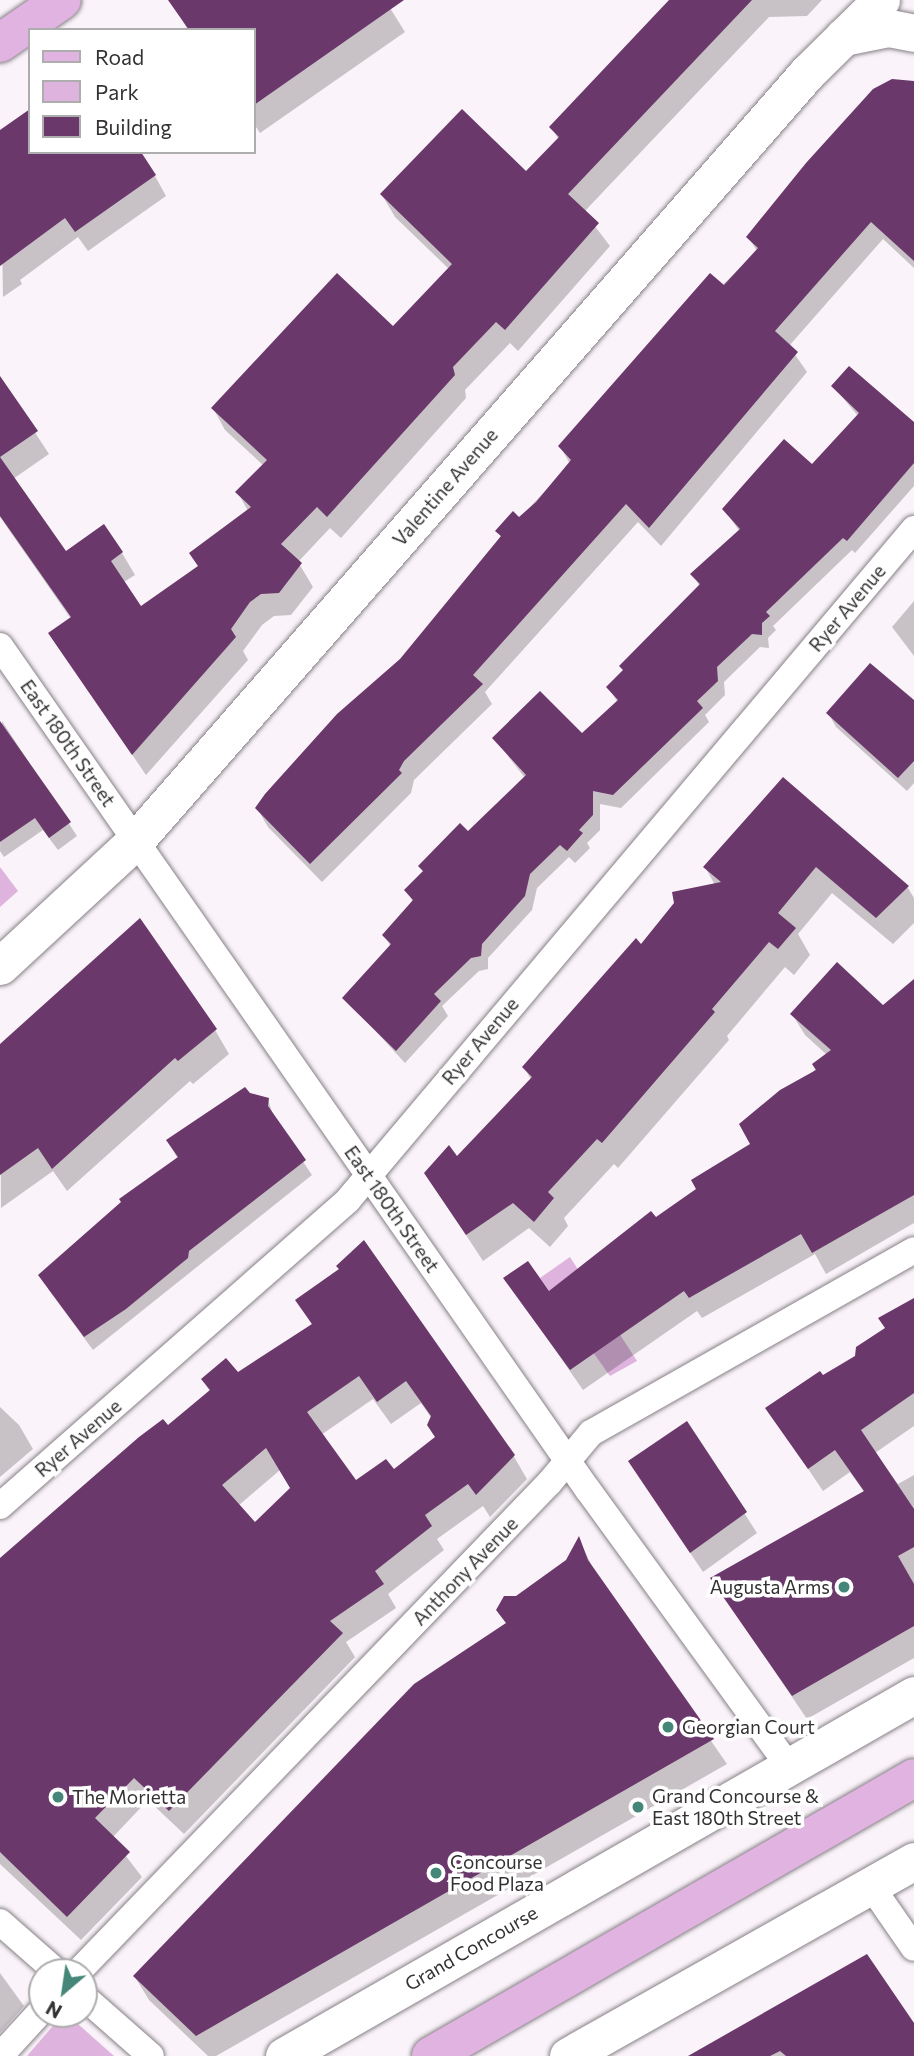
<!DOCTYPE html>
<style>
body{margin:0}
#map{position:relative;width:914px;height:2056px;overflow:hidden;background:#faf3f9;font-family:Commissioner,sans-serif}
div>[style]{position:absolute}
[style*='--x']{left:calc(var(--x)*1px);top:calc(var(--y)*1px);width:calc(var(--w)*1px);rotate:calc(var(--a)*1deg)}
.green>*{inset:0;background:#deb3dd}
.shadow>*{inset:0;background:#0003}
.building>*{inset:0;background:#6a386a}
.roads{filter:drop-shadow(0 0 2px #878187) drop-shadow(0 0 2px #878187)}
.street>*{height:26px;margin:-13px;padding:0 13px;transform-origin:13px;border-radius:13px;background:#fff}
.secondary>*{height:37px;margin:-18.5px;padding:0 18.5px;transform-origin:18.5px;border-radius:18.5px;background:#fff}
.primary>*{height:38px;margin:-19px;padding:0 19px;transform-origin:19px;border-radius:19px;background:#e0b3e0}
.dots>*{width:19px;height:19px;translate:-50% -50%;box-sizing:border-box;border:4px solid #fff;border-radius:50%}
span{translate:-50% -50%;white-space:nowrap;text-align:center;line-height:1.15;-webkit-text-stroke:7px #fff;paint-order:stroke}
.street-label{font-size:19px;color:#343133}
.poi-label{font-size:19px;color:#343133}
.right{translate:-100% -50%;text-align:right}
.left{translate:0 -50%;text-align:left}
.legend{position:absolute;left:28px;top:28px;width:228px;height:126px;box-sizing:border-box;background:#fff;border:2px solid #aeadad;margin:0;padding:9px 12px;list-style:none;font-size:21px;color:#343133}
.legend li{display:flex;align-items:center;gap:14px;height:35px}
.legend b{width:35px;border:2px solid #aeadad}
.north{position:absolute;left:28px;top:1958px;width:70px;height:70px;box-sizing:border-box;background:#fff;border:2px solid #aeadad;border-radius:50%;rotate:209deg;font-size:19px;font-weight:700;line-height:28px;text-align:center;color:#343133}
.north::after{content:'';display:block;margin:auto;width:24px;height:32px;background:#448677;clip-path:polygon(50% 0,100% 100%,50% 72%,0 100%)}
</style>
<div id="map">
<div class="green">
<div style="clip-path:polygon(0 867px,18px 891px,0 907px)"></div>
<div style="clip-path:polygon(570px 1257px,637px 1361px,610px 1376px,540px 1278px)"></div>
<div style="clip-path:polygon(69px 2016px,114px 2056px,27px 2056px,58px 2020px)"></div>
</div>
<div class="shadow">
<div style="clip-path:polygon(189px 0,385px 0,405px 32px,260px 133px,254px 124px,254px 30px,188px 30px,176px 9px)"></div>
<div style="clip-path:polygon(671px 0,822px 0,807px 16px,769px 17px,584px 212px,610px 246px,518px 351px,510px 343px,465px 390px,466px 398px,341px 538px,330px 528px,298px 562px,313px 587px,291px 615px,274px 616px,262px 625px,243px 651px,248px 660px,146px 775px,50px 634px,71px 619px,0 517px,0 379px,49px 454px,13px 479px,66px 553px,122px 553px,135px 575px,124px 582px,141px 608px,199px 568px,248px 511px,238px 493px,264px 466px,225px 430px,213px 408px,393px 328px,450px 270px,395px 217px,382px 195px,526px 173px,559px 140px,551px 127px)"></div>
<div style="clip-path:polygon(914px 83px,914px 268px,883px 239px,789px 346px,807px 372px,661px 546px,638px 522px,485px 692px,492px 704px,414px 780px,411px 793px,322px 882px,268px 827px,257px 808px,402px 660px,501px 538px,498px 531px,519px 519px,570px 464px,560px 446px,757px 251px,748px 237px)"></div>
<div style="clip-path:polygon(0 134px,30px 152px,155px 176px,166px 196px,88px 251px,78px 237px,20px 280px,22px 284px,3px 297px)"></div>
<div style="clip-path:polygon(833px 386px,914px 425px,914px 486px,855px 553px,852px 550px,773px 626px,776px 630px,768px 638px,769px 648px,760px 647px,724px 682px,725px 695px,705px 715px,709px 722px,621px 808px,600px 804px,600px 830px,587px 843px,590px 848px,575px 863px,569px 857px,537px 888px,532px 910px,488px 958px,488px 969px,479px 971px,442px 1006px,448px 1016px,405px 1063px,345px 998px,391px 947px,384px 935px,413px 902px,406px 890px,525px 778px,494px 738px,582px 736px,618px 703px,608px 687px,700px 587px,693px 575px,740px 532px,724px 509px,813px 466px,858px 416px)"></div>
<div style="clip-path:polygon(914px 601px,914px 656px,892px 627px)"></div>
<div style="clip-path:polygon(914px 703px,914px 783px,907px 791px,836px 727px,828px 713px)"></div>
<div style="clip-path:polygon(2px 721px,77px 836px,58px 850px,43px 830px,4px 857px,0 851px)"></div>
<div style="clip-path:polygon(783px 779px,908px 888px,914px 898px,914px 923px,893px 944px,832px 893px,798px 934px,810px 955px,794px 975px,785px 967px,727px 1036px,729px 1040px,618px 1168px,614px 1164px,564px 1218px,568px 1226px,550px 1247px,529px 1228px,483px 1261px,426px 1174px,457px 1158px,531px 1080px,524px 1067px,642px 946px,715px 885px,705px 867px)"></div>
<div style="clip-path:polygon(914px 981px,914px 1223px,826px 1274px,815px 1254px,702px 1318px,697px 1311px,583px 1390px,506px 1279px,549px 1293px,698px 1189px,753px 1145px,827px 1055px,805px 1035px,792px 1014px,883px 1007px)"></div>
<div style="clip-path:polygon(215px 1030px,229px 1054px,193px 1084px,190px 1081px,67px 1191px,53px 1171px,1px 1208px,0 1047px)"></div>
<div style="clip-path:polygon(249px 1095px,268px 1100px,275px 1120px,312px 1175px,93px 1350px,48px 1289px,181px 1165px,168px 1141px)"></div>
<div style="clip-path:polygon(evenodd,298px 1300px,513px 1455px,527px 1479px,490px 1517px,483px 1506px,437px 1539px,444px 1550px,388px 1594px,396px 1608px,346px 1642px,355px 1657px,184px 1834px,148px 1800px,112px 1838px,142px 1877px,81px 1940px,0 1864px,0 1559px,210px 1392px,203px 1380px,238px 1374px,312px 1325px,298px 1300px,373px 1399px,391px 1424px,421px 1403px,432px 1419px,437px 1438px,393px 1472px,355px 1482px,321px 1435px,373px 1399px,298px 1300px,280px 1470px,292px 1489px,255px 1524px,238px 1506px,280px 1470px)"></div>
<div style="clip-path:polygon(914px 1300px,914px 1426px,875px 1453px,898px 1484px,914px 1475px,914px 1658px,807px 1719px,712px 1579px,864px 1492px,850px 1472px,823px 1491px,767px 1408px,857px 1357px)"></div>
<div style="clip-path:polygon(0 1407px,19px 1425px,33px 1449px,0 1477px)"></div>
<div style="clip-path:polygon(687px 1424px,757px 1533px,703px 1572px,642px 1481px)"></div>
<div style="clip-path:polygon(579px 1540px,597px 1576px,727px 1764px,216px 2056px,208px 2056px,149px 2000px,135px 1977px,507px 1624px,498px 1610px,567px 1562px)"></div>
<div style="clip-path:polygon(0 1973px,24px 2006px,0 2033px)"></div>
<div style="clip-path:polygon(914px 2025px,914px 2056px,690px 2056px)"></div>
</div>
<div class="building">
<div style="clip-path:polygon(168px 0,404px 0,254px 105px,254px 30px,189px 30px)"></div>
<div style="clip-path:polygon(669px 0,752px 0,568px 194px,599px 223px,505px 330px,496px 322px,453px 367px,455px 375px,327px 517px,317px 507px,281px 544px,302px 563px,279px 593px,261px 594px,250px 602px,231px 629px,236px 637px,132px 755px,48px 633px,71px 617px,0 516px,0 376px,38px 431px,0 457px,66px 551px,104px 524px,123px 552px,111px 561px,141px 606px,198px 566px,189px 553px,251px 507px,235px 492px,267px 460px,211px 408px,337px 273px,393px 326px,452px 264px,380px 194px,462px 109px,526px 171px,559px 137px,549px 127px)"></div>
<div style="clip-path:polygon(892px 79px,914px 81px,914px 261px,871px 222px,775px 331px,798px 352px,649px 528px,626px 504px,473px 675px,483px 684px,404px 761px,399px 770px,402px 773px,310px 864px,255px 808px,265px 794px,337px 714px,400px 659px,501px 536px,495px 531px,513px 511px,519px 517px,536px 502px,571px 460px,558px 446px,710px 273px,724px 285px,758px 248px,746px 237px,806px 163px,873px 89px)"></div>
<div style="clip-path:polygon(30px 109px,30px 152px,141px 152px,156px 175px,75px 232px,65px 218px,0 266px,0 130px)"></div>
<div style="clip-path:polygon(849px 366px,914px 422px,914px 463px,847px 541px,843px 538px,766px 612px,770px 616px,762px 623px,762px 635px,752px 634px,717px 667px,718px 681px,697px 701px,703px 708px,613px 795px,593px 791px,593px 815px,579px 830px,583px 833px,567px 851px,560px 845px,530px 874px,525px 896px,482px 944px,481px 956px,471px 958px,434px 994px,441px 1001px,396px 1051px,342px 998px,391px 944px,382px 935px,413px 900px,404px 890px,423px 871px,418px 866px,460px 823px,468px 831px,526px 775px,492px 738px,540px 691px,582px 733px,618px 700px,606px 687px,623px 670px,619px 666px,700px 584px,690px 574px,740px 529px,722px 509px,784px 439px,812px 464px,859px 413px,831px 386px)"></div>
<div style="clip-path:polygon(870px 663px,914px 700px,914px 761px,898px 778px,826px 713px)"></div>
<div style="clip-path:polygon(0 721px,71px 822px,49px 838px,35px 818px,0 842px)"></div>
<div style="clip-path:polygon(783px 777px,909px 886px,876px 918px,816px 867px,778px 913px,796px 928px,778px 949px,769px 942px,712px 1009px,715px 1012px,602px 1143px,597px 1139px,548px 1192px,554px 1198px,534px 1222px,513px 1203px,466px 1235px,424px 1173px,449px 1145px,457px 1156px,532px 1077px,522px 1067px,636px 938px,641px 944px,674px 903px,672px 892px,721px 882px,703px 867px)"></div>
<div style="clip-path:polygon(140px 918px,217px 1029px,178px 1061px,175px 1058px,52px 1169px,38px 1148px,0 1175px,0 1044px)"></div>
<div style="clip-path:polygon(837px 962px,883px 1005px,914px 979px,914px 1195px,812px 1253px,801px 1234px,689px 1298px,684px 1291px,570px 1370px,503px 1278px,528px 1261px,549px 1291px,651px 1211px,656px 1217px,696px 1189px,691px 1180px,750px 1144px,739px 1124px,780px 1090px,816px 1070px,812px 1064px,831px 1050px,790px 1014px)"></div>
<div style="clip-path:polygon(245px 1087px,250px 1093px,269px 1098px,268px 1106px,306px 1160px,189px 1251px,188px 1258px,126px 1309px,84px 1337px,38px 1275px,121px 1202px,119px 1199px,178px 1157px,166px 1140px)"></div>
<div style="clip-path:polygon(evenodd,364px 1240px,515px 1455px,476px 1495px,468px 1484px,425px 1515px,432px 1526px,375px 1571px,384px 1584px,330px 1621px,343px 1633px,169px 1811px,134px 1778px,95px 1818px,130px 1852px,67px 1917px,0 1852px,0 1558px,139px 1437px,163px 1419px,168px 1425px,210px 1390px,201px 1379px,226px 1358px,238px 1372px,312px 1324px,295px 1300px,339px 1269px,336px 1266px,364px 1240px,359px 1376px,377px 1402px,406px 1381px,431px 1416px,427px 1425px,435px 1437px,394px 1469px,386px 1459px,356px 1480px,307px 1412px,359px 1376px,364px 1240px,266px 1448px,290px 1488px,255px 1522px,222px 1485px,266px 1448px)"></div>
<div style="clip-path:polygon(914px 1298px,914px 1393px,861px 1430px,914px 1509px,914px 1547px,898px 1556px,914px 1584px,914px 1626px,792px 1696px,710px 1578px,864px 1491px,835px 1450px,808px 1469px,765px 1408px,820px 1371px,823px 1375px,855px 1356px,856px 1347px,885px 1328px,878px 1318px)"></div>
<div style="clip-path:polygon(687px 1421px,747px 1512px,690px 1553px,628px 1461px)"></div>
<div style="clip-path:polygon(579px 1536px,588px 1560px,714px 1739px,196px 2036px,133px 1976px,414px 1684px,506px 1623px,496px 1610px,504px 1596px,516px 1596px,566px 1560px)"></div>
<div style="clip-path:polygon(867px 1954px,914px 2023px,914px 2056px,786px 2056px,780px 2051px,770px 2056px,688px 2056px)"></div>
</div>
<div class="roads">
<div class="street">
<div style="--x:0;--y:646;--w:1029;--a:55.14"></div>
<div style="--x:588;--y:1490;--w:342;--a:54"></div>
<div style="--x:0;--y:1506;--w:463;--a:-41.3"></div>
<div style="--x:348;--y:1200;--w:878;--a:-49.85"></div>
<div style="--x:871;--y:1886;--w:75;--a:55.3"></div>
<div style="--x:0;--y:1922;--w:76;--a:41.3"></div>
<div style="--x:78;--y:1972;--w:680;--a:-46.07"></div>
<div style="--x:550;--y:1482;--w:64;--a:-50.1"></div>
<div style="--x:591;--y:1433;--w:371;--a:-29.5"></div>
<div style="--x:84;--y:1997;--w:89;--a:41.4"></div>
<div style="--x:0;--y:2056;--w:62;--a:-47.6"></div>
</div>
<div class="secondary">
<div style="--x:843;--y:37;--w:47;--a:-11.1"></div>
<div style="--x:889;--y:28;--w:25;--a:11"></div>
<div style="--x:0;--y:966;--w:185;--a:-42.8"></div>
<div style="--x:136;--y:840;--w:1019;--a:-48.82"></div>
<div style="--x:807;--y:73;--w:104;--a:-44.6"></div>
<div style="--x:284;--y:2056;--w:726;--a:-29.81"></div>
<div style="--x:568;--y:2056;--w:397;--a:-29.4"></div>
</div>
<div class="primary">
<div style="--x:0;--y:43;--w:75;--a:-34.7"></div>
<div style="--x:431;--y:2056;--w:557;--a:-29.92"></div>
</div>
</div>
<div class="dots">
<div style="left:844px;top:1587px;background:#448677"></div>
<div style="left:668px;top:1727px;background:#448677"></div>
<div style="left:58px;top:1797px;background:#448677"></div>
<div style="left:638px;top:1807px;background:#448677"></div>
<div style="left:436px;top:1873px;background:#448677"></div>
</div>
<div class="street-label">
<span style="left:445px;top:487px;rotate:-49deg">Valentine Avenue</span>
<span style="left:847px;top:608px;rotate:-50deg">Ryer Avenue</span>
<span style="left:68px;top:743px;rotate:55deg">East 180th Street</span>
<span style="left:480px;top:1041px;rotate:-50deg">Ryer Avenue</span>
<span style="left:392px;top:1209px;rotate:55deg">East 180th Street</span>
<span style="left:78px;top:1438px;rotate:-41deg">Ryer Avenue</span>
<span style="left:465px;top:1571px;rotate:-46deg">Anthony Avenue</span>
<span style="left:471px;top:1948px;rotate:-30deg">Grand Concourse</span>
</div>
<div class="poi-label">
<span class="right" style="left:830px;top:1587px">Augusta Arms</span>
<span class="left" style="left:682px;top:1727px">Georgian Court</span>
<span class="left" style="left:652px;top:1807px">Grand Concourse &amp;<br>East 180th Street</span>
<span class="left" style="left:72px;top:1797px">The Morietta</span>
<span class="left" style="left:450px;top:1873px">Concourse<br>Food Plaza</span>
</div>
<ul class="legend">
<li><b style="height:9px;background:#e0b3e0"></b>Road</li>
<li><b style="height:19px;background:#deb3dd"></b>Park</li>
<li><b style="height:19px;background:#6a386a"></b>Building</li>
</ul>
<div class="north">N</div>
</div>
